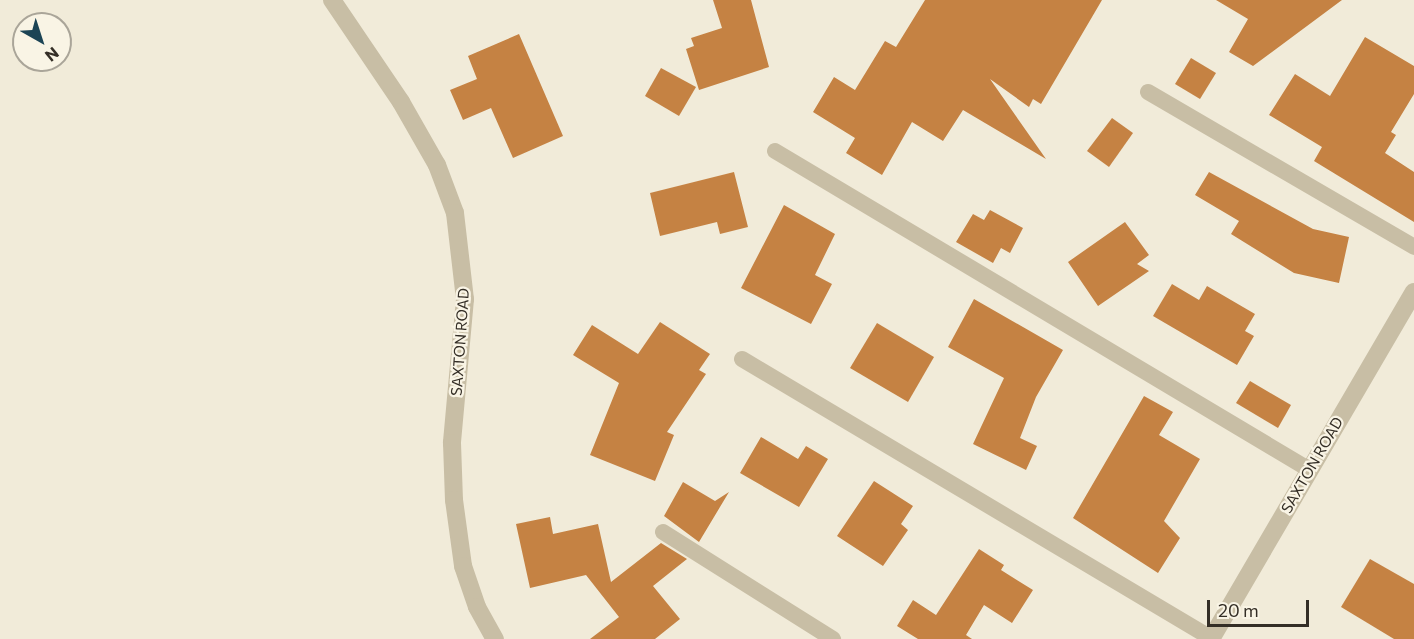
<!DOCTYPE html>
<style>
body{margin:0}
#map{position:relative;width:1414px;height:639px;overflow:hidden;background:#f1ebd9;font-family:Commissioner,sans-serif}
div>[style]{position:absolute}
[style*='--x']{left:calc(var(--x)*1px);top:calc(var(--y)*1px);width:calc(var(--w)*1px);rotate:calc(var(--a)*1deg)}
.building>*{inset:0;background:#c58243}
.lane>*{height:16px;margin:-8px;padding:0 8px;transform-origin:8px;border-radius:8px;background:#c8bea5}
.street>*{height:18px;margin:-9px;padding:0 9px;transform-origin:9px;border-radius:9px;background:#c8bea5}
span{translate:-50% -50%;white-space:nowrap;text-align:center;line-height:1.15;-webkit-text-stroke:4.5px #f9f4e5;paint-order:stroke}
.street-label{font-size:15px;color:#342e26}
.north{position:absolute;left:12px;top:12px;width:60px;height:60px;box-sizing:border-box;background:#f9f4e5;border:2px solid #aaa599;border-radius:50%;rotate:141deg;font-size:16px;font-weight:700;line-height:24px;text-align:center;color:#342e26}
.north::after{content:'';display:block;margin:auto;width:21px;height:27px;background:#1c4455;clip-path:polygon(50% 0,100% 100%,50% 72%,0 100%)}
.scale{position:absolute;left:1207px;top:600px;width:102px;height:27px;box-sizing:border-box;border:3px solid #342e26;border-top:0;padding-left:8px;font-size:18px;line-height:21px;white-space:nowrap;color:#342e26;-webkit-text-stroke:4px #f9f4e5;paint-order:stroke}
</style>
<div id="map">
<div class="building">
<div style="clip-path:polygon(713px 0,751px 0,769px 67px,699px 90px,686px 49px,694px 46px,691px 38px,722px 28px)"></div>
<div style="clip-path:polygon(925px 0,1102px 0,1041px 104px,1033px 99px,1029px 107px,990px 79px,1046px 159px,963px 110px,943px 141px,912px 122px,882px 175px,846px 153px,855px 138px,813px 112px,834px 77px,855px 90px,885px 41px,896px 47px)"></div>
<div style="clip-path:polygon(1216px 0,1342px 0,1253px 66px,1229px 52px,1248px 19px)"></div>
<div style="clip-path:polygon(519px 34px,563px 136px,513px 158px,491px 108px,463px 120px,450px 90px,477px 79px,468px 56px)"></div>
<div style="clip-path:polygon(1365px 37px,1414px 66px,1414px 94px,1391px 132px,1396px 135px,1385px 153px,1414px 172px,1414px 222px,1314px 161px,1322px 147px,1269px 115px,1295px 74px,1330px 96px)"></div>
<div style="clip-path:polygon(1191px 58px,1216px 73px,1200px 99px,1175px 84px)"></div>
<div style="clip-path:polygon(661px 68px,696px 87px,679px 116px,645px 96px)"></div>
<div style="clip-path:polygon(1112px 118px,1133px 133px,1109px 167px,1087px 151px)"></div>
<div style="clip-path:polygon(734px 172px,748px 227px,720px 234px,717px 222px,660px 236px,650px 193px)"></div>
<div style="clip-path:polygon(1209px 172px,1313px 229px,1349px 237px,1339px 283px,1294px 273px,1231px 234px,1239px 221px,1195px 195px)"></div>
<div style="clip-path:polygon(784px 205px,835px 234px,815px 275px,832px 284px,811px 324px,741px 288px)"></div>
<div style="clip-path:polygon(990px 210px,1023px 228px,1010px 253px,1001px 248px,993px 263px,956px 242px,973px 214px,984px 220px)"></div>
<div style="clip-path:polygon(1125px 222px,1149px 255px,1137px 264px,1149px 271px,1098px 306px,1068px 262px)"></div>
<div style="clip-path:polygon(1172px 284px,1199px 300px,1207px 286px,1255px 314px,1245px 331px,1254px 336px,1237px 365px,1153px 316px)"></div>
<div style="clip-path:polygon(974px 299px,1063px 350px,1036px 397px,1020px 438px,1037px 446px,1026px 470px,973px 444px,1004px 378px,948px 347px)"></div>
<div style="clip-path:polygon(660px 322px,710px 354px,699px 370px,706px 374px,667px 432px,674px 435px,655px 481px,590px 455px,619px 383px,573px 355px,592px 325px,638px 354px)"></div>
<div style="clip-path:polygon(877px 323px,934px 357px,908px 402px,850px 368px)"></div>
<div style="clip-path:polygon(1250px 381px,1291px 405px,1278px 428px,1236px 403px)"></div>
<div style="clip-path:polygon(1144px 396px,1173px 412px,1159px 435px,1200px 459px,1164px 521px,1180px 538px,1158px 573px,1073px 518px)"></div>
<div style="clip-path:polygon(761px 437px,798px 459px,806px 446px,828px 459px,799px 507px,740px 473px)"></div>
<div style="clip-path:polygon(874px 481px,913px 506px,901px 524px,908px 530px,883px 566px,837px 536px)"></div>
<div style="clip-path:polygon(683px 482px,715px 501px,729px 492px,699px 542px,664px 516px)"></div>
<div style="clip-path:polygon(550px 517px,553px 534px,598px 524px,611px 582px,661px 543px,687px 559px,653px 586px,680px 619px,655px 639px,590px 639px,619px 617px,586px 575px,530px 588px,516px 524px)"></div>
<div style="clip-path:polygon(979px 549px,1004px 565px,1001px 570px,1033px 590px,1012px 623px,984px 605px,966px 635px,972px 639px,918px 639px,897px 626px,913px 600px,936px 615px)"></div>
<div style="clip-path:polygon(1370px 559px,1414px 584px,1414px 639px,1394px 639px,1341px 607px)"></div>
</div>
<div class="lane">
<div style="--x:1148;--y:92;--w:308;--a:30.2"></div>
<div style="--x:775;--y:151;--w:623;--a:30.81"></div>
<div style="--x:742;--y:359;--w:546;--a:30.75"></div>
<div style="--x:663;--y:532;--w:201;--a:32.2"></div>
</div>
<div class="street">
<div style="--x:332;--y:0;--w:123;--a:55.9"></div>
<div style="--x:401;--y:102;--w:73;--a:60.3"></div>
<div style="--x:437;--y:165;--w:51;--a:69.4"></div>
<div style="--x:455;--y:213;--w:87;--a:83.4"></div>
<div style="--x:465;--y:299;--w:145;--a:95.2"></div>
<div style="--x:452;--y:443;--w:57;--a:88"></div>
<div style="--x:454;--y:500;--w:67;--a:82.2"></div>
<div style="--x:463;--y:566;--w:43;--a:71.1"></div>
<div style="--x:477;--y:607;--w:37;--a:61"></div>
<div style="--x:1211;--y:639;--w:402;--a:-59.7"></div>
</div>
<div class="street-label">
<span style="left:460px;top:342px;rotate:-86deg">SAXTON ROAD</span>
<span style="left:1312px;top:465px;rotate:-60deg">SAXTON ROAD</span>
</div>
<div class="north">N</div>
<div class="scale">20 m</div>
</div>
